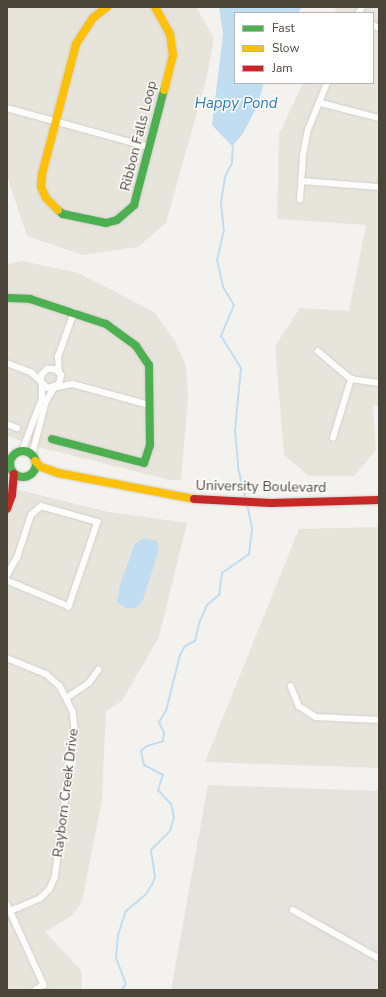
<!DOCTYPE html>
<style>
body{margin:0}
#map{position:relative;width:386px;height:997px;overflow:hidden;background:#f4f2ee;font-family:"Nunito Sans",sans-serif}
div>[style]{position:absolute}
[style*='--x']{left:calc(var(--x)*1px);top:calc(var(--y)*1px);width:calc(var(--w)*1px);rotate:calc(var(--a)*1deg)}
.residential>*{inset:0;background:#e7e4dc}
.industrial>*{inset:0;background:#e6e2de}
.water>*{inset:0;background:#c0ddf1}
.stream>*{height:2px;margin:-1px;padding:0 1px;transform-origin:1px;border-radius:1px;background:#c0ddf1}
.roads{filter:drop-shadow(0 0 1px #d2d0cb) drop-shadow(0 0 1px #d2d0cb)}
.street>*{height:5.5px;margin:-2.75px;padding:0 2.75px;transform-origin:2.75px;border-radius:2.75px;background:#fdfdfc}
.fast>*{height:8px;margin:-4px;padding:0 4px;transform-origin:4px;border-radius:4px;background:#4caf50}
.fast>.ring{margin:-4px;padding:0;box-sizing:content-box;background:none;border:8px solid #4caf50;border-radius:50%}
.slow>*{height:8px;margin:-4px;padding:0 4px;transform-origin:4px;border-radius:4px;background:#ffc107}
.jam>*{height:8px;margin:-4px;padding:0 4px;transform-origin:4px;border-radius:4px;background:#c62828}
span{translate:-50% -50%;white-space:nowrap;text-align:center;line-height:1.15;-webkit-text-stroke:3px #fff;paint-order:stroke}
.street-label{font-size:14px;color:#4b4439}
.water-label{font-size:15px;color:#2e7ab2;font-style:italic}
.frame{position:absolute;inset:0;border:8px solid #4b4439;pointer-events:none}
.legend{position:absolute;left:234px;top:12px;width:140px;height:72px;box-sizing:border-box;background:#fff;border:1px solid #b7b4b0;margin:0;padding:5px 7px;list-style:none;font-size:12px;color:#4b4439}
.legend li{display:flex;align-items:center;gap:8px;height:20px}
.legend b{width:20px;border:1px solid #b7b4b0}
</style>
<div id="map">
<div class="residential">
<div style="clip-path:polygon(7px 7px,196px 7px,214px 38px,206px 80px,166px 223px,138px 247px,83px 255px,27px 236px,7px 176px)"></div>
<div style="clip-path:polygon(336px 7px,379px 7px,379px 406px,373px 405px,376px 450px,354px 476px,309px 476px,284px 455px,275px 346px,300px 308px,349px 311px,366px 225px,277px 219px,279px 134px,303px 83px,373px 83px,373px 13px,334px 13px)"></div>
<div style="clip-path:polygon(22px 261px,79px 273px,154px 312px,175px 341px,186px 366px,188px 398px,181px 480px,170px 480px,38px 447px,7px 436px,7px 264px)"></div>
<div style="clip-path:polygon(7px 487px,109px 512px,187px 523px,159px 637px,122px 701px,106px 711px,102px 800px,82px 901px,73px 915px,45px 932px,81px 970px,82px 990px,7px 990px)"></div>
<div style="clip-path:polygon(379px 527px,379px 768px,205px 762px,299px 529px)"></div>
</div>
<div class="industrial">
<div style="clip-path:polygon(208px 785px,379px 791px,379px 990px,171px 990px)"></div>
</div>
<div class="water">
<div style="clip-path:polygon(219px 7px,302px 7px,298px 13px,235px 13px,235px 83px,264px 83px,257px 107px,242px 135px,232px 146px,212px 125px,223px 34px)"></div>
<div style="clip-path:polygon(144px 538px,157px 541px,159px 549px,143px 600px,136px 608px,126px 608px,117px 602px,120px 585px,135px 544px)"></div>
</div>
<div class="stream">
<div style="--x:233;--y:143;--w:20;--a:93"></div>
<div style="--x:232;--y:163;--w:16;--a:117"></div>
<div style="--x:225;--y:177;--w:26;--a:99"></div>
<div style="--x:221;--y:203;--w:27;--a:84"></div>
<div style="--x:224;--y:230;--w:31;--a:103"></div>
<div style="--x:217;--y:260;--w:28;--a:77"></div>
<div style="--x:223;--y:287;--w:21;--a:59"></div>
<div style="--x:234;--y:305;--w:34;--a:113"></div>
<div style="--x:221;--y:336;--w:38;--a:58"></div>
<div style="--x:241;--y:368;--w:62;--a:95.5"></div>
<div style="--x:235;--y:430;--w:38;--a:85"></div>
<div style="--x:238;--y:468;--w:33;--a:76"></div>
<div style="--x:121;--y:990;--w:8;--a:-50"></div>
<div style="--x:126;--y:984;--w:28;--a:-111"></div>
<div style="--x:116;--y:958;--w:23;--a:-85"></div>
<div style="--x:118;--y:935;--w:25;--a:-72"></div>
<div style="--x:126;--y:911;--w:26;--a:-40"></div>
<div style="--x:146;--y:894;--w:13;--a:-58"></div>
<div style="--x:153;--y:883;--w:7;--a:-74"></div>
<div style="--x:155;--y:876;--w:26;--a:-99"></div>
<div style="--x:151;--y:850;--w:27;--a:-45"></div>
<div style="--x:170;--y:831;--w:15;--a:-74"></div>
<div style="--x:174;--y:817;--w:13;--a:-103"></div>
<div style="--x:171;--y:804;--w:19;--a:-133"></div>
<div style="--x:158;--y:790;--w:16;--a:-72"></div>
<div style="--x:163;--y:775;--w:21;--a:-152"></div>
<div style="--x:144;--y:765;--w:14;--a:-102"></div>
<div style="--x:141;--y:751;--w:8;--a:-40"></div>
<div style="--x:147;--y:746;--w:17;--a:-17"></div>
<div style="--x:163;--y:741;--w:8;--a:-83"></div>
<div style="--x:164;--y:733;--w:12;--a:-114"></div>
<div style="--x:159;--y:722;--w:13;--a:-58"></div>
<div style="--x:166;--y:711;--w:58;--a:-76"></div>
<div style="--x:180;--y:655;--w:10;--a:-61"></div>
<div style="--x:185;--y:646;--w:11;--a:-27"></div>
<div style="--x:195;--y:641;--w:18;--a:-77"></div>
<div style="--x:199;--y:623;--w:20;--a:-66"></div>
<div style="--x:207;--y:605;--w:16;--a:-40"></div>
<div style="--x:219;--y:595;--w:22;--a:-82"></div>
<div style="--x:222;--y:573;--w:33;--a:-35"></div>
<div style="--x:249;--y:554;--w:26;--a:-83"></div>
<div style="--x:252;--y:528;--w:25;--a:-102"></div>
</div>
<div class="roads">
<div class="street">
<div style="--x:359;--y:13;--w:7;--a:-63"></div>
<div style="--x:373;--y:25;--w:7;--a:27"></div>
<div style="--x:321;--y:103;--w:60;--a:14.5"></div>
<div style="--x:7;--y:108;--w:147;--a:15.4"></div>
<div style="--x:301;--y:181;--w:78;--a:4.4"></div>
<div style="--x:300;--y:200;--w:45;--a:-86.2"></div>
<div style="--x:303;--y:155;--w:25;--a:-79"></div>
<div style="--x:308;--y:130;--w:51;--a:-68"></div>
<div style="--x:318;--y:351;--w:43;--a:40.3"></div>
<div style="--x:351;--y:379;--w:28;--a:8"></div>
<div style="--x:7;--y:363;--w:26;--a:21"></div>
<div style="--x:31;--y:372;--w:23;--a:43"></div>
<div style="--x:48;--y:388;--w:12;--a:-20"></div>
<div style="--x:59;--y:384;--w:9;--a:-77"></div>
<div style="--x:61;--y:375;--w:7;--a:-135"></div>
<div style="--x:56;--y:370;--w:8;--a:-173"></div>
<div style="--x:48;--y:369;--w:8;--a:135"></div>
<div style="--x:42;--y:375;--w:6;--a:99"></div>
<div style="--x:59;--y:372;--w:15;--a:-94"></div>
<div style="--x:58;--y:357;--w:48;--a:-70.4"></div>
<div style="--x:57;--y:387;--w:16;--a:-11"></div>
<div style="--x:73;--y:384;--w:80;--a:15.3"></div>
<div style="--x:7;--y:424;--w:11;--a:22"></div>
<div style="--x:333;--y:438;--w:62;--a:-73"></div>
<div style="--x:22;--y:451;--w:56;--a:-69"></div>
<div style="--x:42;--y:399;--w:15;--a:-90"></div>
<div style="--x:32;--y:455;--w:56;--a:-75.5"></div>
<div style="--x:46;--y:401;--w:15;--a:-58"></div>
<div style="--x:7;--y:575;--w:20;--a:-60"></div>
<div style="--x:17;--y:558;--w:45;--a:-72"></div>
<div style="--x:31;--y:515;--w:13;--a:-42"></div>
<div style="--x:41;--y:506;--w:59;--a:15.7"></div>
<div style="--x:98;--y:522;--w:90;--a:108.8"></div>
<div style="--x:69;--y:607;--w:67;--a:-157.2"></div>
<div style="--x:7;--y:658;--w:42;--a:22.3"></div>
<div style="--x:46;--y:674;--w:18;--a:41"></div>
<div style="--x:60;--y:686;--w:28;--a:63"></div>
<div style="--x:73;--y:711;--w:18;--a:84"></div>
<div style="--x:75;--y:729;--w:150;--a:97.6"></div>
<div style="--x:55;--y:878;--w:12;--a:114"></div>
<div style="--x:50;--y:889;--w:14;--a:135"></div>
<div style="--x:40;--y:899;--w:36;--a:157"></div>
<div style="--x:291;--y:686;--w:22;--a:68"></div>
<div style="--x:299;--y:706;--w:20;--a:33"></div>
<div style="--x:316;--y:717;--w:63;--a:2.7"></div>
<div style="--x:68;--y:697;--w:25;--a:-34"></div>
<div style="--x:89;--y:683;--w:16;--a:-55"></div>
<div style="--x:7;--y:904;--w:89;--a:65.4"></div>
<div style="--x:44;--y:985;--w:9;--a:148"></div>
<div style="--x:293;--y:910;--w:98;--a:29.2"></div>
</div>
<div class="fast">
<div style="--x:58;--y:210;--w:6;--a:39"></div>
<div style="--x:63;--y:214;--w:44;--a:11.8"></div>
<div style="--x:106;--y:223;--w:11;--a:-15"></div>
<div style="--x:117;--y:220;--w:23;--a:-41"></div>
<div style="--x:134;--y:205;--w:119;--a:-75.4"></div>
<div style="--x:7;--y:298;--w:23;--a:2"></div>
<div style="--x:30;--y:299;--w:80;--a:18.2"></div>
<div style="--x:106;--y:324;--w:37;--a:36"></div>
<div style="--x:136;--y:346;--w:23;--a:56"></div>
<div style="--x:149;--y:365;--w:80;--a:89.3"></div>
<div style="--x:150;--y:445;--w:19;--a:108"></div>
<div style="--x:144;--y:463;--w:95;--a:-165.4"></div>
<div class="ring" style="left:10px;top:451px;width:18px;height:18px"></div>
</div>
<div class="slow">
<div style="--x:155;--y:7;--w:31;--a:61"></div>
<div style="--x:170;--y:34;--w:21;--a:82"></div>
<div style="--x:173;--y:55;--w:36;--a:104"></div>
<div style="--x:58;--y:210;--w:17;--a:-135"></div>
<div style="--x:46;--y:198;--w:12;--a:-114"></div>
<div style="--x:41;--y:187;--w:13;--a:-86"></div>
<div style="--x:42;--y:174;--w:134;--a:-75.3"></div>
<div style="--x:76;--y:44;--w:31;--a:-57"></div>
<div style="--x:93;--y:18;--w:18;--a:-38"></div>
<div style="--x:35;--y:461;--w:8;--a:45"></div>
<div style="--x:41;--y:467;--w:18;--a:19"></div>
<div style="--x:58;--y:473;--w:138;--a:10.8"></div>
</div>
<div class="jam">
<div style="--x:194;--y:499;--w:77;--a:3"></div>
<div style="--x:271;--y:503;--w:108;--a:-1.6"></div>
<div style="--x:7;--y:509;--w:15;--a:-70"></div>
<div style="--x:12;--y:495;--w:21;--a:-85"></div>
</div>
</div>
<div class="street-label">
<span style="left:139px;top:136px;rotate:-76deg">Ribbon Falls Loop</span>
<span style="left:261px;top:487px;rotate:1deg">University Boulevard</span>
<span style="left:66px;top:793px;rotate:-83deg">Rayborn Creek Drive</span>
</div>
<div class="water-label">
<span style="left:236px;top:104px">Happy Pond</span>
</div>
<div class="frame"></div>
<ul class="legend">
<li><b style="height:5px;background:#4caf50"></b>Fast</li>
<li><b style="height:5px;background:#ffc107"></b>Slow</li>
<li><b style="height:5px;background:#c62828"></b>Jam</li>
</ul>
</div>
